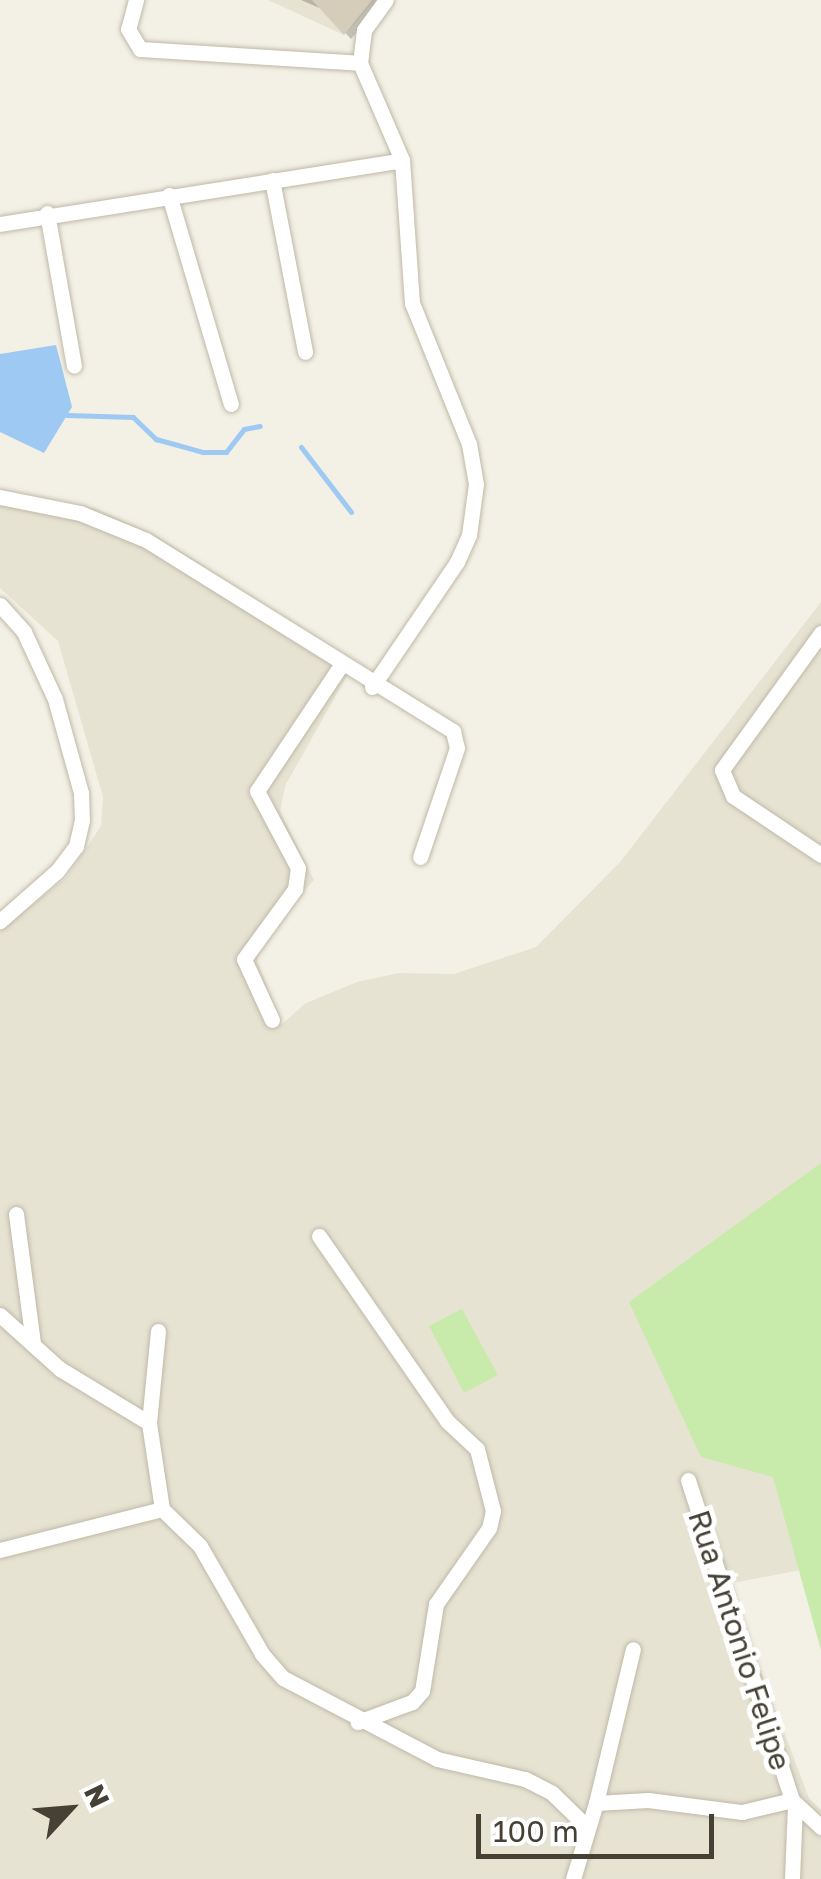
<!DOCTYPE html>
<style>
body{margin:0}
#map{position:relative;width:821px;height:1879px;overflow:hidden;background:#f3f0e5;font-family:"Golos Text",sans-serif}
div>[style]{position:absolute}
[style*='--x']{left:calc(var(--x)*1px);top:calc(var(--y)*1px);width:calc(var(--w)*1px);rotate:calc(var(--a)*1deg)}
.residential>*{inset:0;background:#e7e3d3}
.green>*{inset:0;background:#c8eaab}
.water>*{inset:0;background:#9ec9f3}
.shadow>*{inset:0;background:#0003}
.stream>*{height:5px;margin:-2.5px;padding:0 2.5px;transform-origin:2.5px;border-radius:2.5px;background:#9ec9f3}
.building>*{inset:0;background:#d5cdba}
.roads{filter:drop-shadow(0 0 2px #bfb9a7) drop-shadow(0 0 2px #bfb9a7)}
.street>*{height:15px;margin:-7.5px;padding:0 7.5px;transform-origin:7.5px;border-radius:7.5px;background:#fff}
span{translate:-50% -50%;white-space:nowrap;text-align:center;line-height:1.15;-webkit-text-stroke:10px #fff;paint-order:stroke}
.street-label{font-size:30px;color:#464134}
.north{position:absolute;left:20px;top:1759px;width:100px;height:100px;-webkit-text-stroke:8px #fff;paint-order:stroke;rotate:64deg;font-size:28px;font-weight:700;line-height:40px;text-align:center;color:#464134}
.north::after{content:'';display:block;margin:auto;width:35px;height:45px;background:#464134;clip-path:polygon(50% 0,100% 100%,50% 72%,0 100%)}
.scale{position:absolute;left:476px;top:1814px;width:238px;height:45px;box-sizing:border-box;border:5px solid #464134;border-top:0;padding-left:12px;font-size:30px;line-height:35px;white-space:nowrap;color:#464134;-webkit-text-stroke:8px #fff;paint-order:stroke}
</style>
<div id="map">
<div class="residential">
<div style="clip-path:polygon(268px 0,376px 0,344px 35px)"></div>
<div style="clip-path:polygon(22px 497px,95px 508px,157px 536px,354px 663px,285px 786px,280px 811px,314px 880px,267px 932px,257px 961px,282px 1024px,306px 1003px,357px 982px,399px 973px,454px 974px,536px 947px,621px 861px,821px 602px,821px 1566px,728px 1584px,809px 1798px,821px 1810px,821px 1879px,0 1879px,0 931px,67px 877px,101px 826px,103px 797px,58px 641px,0 588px,0 500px)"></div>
</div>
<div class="green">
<div style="clip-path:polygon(821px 1163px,821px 1650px,773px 1477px,701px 1457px,629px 1302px)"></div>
<div style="clip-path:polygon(462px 1309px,498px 1375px,464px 1393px,429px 1326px)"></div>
</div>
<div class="water">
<div style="clip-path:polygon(56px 345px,72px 407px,44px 453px,0 432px,0 354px)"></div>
</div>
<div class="shadow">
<div style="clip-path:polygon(301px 0,386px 0,351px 39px,324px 10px)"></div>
</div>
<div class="stream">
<div style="--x:67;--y:415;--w:66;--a:1.7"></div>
<div style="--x:133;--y:417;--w:32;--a:44"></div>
<div style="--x:156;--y:439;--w:49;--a:15.5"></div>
<div style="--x:203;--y:452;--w:23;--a:0"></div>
<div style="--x:226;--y:452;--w:29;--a:-52"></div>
<div style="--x:244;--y:429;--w:16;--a:-11"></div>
<div style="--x:301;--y:447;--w:82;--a:52.4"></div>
</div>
<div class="building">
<div style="clip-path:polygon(312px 0,372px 0,344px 35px)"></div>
</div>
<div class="roads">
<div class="street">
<div style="--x:136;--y:0;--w:30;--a:105"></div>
<div style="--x:128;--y:29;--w:23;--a:59"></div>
<div style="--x:140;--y:49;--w:220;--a:3.6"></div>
<div style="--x:272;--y:180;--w:175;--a:79.1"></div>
<div style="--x:169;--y:195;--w:218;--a:73.5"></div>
<div style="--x:47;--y:213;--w:155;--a:80"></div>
<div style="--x:0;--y:224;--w:407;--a:-9"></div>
<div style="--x:0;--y:497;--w:82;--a:11.3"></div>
<div style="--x:80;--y:513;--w:71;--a:22.2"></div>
<div style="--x:146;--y:540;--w:362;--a:31.9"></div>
<div style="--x:453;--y:731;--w:17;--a:77"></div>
<div style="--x:457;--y:748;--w:115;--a:108.7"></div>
<div style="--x:0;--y:605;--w:36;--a:48"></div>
<div style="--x:24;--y:632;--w:74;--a:65.2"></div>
<div style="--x:55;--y:699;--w:98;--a:74.5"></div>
<div style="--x:81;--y:793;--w:27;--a:88"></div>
<div style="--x:82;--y:820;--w:27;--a:103"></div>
<div style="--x:76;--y:846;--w:31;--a:127"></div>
<div style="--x:57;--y:871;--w:76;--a:138.7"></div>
<div style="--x:821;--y:633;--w:169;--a:125.9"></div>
<div style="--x:722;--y:770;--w:28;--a:67"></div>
<div style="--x:733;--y:796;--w:106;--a:33.8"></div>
<div style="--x:372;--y:687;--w:151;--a:-55.8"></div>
<div style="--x:457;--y:562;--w:30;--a:-66"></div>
<div style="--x:469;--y:535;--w:51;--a:-82.2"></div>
<div style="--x:476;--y:484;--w:41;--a:-99.9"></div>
<div style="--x:469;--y:444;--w:152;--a:-112"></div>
<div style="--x:412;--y:303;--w:143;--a:-94"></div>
<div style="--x:402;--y:160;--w:106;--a:-113.4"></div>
<div style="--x:360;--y:63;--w:33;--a:-83"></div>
<div style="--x:364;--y:30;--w:37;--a:-54"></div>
<div style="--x:272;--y:1020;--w:67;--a:-114.7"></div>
<div style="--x:244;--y:959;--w:87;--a:-53.9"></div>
<div style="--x:295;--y:889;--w:21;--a:-82"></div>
<div style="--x:298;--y:868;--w:87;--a:-118"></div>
<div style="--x:257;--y:791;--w:151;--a:-56.3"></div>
<div style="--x:16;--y:1214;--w:131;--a:82.5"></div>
<div style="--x:319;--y:1236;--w:225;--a:55.3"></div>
<div style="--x:447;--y:1421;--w:41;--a:43"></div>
<div style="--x:477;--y:1449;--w:64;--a:75.5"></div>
<div style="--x:493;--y:1511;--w:17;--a:103"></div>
<div style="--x:489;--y:1528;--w:93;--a:124.9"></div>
<div style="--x:436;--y:1604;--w:88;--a:99.1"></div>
<div style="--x:422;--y:1691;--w:15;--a:132"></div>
<div style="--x:412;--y:1702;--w:58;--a:159.7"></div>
<div style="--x:0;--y:1315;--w:81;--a:42"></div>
<div style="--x:60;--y:1369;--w:104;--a:31.2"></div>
<div style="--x:158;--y:1331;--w:92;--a:95.6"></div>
<div style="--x:149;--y:1423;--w:87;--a:81.4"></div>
<div style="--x:688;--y:1480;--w:336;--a:72"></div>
<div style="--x:792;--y:1800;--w:40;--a:43"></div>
<div style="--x:162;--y:1509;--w:53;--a:44.2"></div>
<div style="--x:200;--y:1546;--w:125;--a:60.1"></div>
<div style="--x:262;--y:1654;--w:32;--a:49"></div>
<div style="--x:283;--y:1678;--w:174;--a:27.7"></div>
<div style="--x:437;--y:1759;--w:90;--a:12.8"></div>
<div style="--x:525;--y:1779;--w:30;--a:27"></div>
<div style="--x:552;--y:1793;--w:45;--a:44.1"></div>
<div style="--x:0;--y:1550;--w:167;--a:-14.2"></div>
<div style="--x:596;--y:1803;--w:158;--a:-76.5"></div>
<div style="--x:573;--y:1879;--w:79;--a:-73.2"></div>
<div style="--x:596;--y:1803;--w:52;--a:-3.3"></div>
<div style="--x:648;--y:1800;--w:95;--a:7.3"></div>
<div style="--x:742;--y:1812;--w:51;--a:-13.5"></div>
<div style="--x:792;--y:1879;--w:76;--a:-87.7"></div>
</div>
</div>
<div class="street-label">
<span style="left:740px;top:1640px;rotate:72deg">Rua Antonio Felipe</span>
</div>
<div class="north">N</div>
<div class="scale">100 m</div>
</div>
